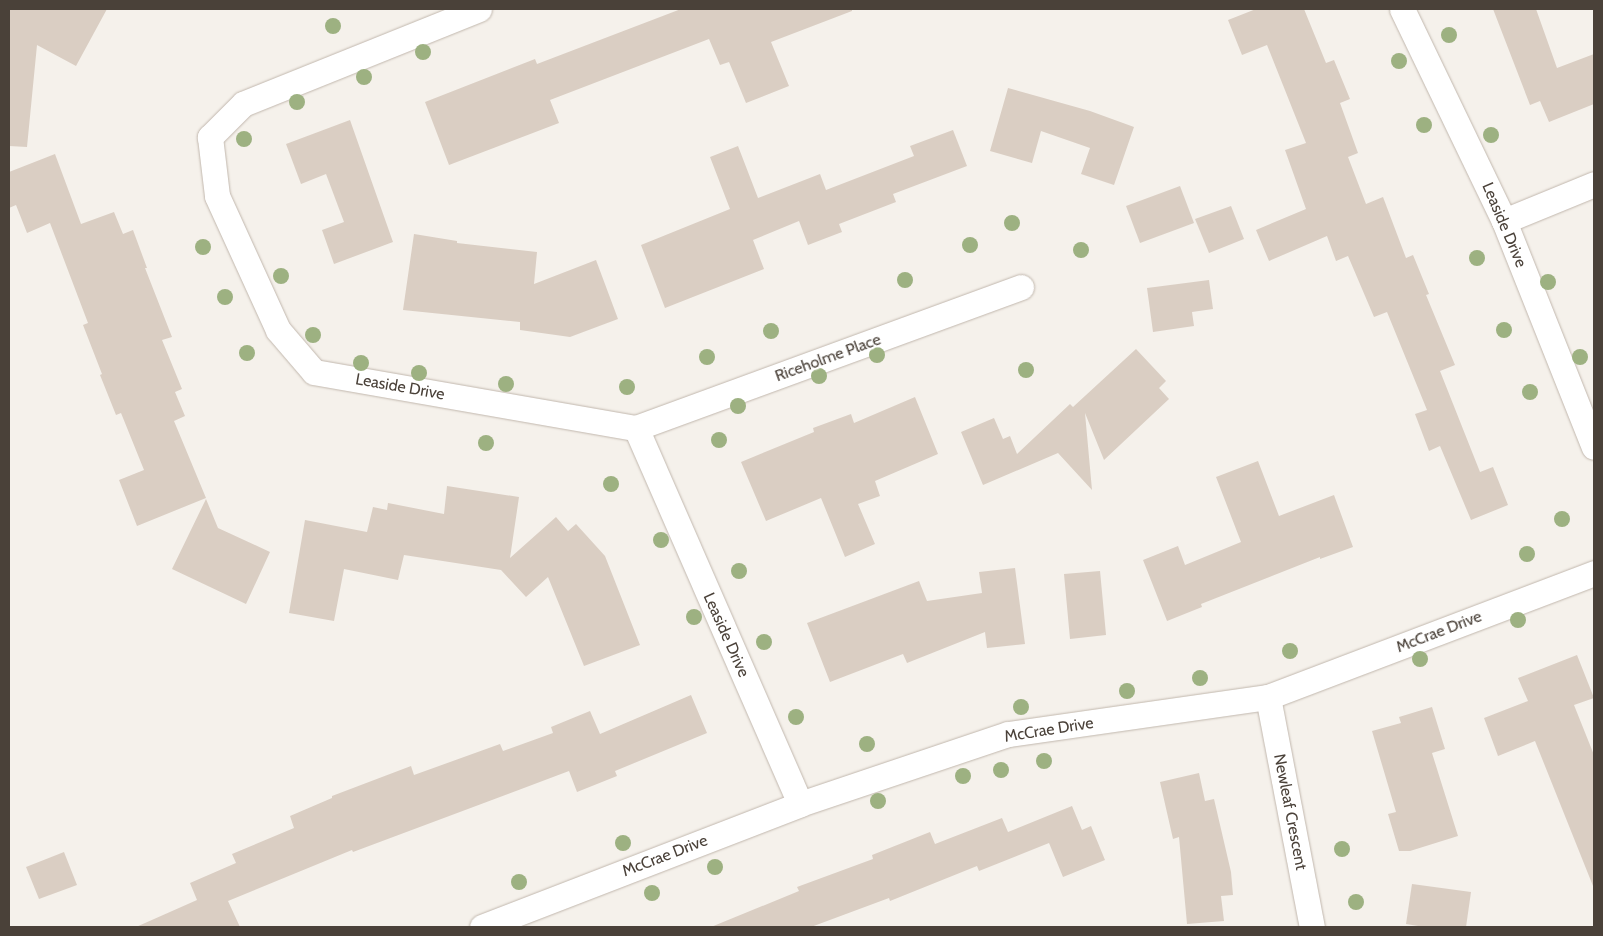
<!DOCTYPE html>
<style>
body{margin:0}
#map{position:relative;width:1603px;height:936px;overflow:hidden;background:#f5f1eb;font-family:Cabin,sans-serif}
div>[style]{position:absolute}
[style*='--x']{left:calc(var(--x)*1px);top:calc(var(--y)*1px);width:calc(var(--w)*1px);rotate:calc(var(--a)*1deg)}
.building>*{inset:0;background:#dacec3}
.roads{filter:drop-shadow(0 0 1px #c1b7ad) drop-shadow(0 0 1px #c1b7ad)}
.minor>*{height:25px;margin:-12.5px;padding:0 12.5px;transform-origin:12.5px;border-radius:12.5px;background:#fff}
.trees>*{width:16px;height:16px;margin:-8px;border-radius:50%;background:#9db181}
span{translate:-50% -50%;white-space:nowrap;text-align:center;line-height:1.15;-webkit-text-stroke:4.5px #fff;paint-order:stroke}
.street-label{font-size:16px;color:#4a4139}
.frame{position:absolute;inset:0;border:10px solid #4a4139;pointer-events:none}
</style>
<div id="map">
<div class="building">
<div style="clip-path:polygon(9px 9px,107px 9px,76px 66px,37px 45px,27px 147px,9px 146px)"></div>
<div style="clip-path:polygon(681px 9px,852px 9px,852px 11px,771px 42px,789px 86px,746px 103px,729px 62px,720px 65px,709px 39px,550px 100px,559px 123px,449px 165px,425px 102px,535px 59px,537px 64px)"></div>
<div style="clip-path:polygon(1256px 9px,1304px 9px,1326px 63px,1334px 60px,1350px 99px,1340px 103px,1358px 153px,1348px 157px,1366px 204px,1383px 197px,1406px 258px,1413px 255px,1429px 294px,1426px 295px,1455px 365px,1440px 371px,1480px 472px,1493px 467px,1508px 505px,1471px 520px,1440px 446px,1429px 451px,1415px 414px,1427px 410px,1387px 312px,1374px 317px,1348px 256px,1336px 261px,1327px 236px,1269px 261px,1256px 230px,1306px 209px,1285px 150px,1306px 143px,1267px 45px,1242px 55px,1228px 20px)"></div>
<div style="clip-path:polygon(1493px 9px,1536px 9px,1557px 68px,1594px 54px,1594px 104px,1549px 122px,1540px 101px,1530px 105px)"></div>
<div style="clip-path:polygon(1008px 88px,1090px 111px,1134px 127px,1114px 185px,1081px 174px,1090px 148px,1041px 131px,1032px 163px,990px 151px)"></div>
<div style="clip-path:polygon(350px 120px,393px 242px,334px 264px,322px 230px,344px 222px,326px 174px,301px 184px,286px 144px)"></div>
<div style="clip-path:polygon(953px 130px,967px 166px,893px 194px,896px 202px,839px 224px,842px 232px,808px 245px,799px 221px,753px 240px,764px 269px,665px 308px,641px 245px,730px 209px,710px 157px,738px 146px,758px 198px,820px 174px,826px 190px,914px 156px,910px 146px)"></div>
<div style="clip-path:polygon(55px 154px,81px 224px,114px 212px,123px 234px,133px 230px,147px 268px,145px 268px,172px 337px,162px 340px,182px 389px,175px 392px,185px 416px,174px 421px,206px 498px,137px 526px,119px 480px,144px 470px,121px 413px,116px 415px,100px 375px,102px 374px,83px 325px,88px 323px,50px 223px,27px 233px,16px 205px,9px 208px,9px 172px)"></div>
<div style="clip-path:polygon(1180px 186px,1194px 223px,1140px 243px,1126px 206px)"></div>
<div style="clip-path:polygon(1231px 206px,1244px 239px,1209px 253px,1195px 219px)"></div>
<div style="clip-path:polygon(414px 234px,457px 241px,457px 243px,537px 252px,534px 284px,596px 260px,618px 319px,570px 337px,520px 330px,520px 322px,403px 310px)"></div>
<div style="clip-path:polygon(1209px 280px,1213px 309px,1192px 312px,1194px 326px,1153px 332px,1147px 288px)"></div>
<div style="clip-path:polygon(1136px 349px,1166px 381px,1159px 388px,1169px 399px,1104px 460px,1085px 413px,1092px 490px,1058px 453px,983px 485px,961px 432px,994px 418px,1003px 439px,1010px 436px,1017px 454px,1070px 404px,1073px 407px)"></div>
<div style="clip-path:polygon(915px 397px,938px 454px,875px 481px,880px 496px,858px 504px,875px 544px,845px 557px,821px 498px,766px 521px,741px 462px,814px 432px,813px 428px,851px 414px,854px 423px)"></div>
<div style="clip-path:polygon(1258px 461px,1279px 516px,1334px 495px,1353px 547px,1320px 559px,1320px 557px,1201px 604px,1202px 607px,1167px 621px,1143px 560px,1178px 546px,1185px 565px,1241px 542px,1216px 477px)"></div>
<div style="clip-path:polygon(447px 486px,519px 497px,510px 558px,556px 517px,568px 531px,576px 524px,605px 556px,640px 645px,584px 666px,548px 577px,526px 597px,501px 570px,404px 555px,398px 580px,344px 569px,334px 621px,289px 613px,305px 520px,367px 532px,373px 507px,387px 510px,388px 503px,444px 514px)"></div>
<div style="clip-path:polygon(206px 499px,218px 528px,270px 552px,246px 604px,172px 569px)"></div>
<div style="clip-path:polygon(1015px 568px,1025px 644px,987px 648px,985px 632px,907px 663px,903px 654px,830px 682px,807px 623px,919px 581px,927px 601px,982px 593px,979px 572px)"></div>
<div style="clip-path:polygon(1100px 571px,1106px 635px,1070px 639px,1064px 574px)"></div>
<div style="clip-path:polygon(1577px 655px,1594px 698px,1574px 705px,1594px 755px,1593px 886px,1535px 741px,1498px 756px,1484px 718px,1528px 701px,1518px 678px)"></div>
<div style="clip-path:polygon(691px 695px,707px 733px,615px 771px,617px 776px,577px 792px,569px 771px,353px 852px,352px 850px,228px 901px,240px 927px,136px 927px,197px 900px,190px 883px,236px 863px,232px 854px,294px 828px,290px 816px,332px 798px,332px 796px,411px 766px,414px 775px,500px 744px,503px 751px,553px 733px,551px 727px,590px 711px,600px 734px)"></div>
<div style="clip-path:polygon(1432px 707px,1445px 749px,1432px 753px,1458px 836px,1410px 851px,1399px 851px,1388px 814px,1396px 812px,1372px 731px,1401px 723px,1399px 717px)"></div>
<div style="clip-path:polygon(1199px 773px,1205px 801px,1214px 799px,1231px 872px,1233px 895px,1221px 896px,1224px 921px,1187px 924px,1179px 837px,1173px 839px,1160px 782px)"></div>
<div style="clip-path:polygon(1072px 806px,1082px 830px,1091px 826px,1105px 860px,1063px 877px,1049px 843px,979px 871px,977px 866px,890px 901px,889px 898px,811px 927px,711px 927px,799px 891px,797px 887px,873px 859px,872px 855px,930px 832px,935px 844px,1002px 818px,1008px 832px)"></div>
<div style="clip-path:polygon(64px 852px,77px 885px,39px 899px,26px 867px)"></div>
<div style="clip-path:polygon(1412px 884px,1471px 892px,1466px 927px,1424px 927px,1406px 924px)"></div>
</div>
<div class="roads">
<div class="minor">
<div style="--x:479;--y:9;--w:254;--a:158.1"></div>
<div style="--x:243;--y:104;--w:47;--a:135"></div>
<div style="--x:210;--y:137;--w:59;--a:83.2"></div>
<div style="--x:217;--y:196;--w:147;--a:65.5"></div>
<div style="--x:278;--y:330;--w:55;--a:49.4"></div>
<div style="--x:314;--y:372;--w:327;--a:9.9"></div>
<div style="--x:636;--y:428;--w:410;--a:-20.1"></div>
<div style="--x:1402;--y:9;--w:235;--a:64.3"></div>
<div style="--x:1504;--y:221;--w:243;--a:68.3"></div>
<div style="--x:1504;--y:221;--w:97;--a:-22.3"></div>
<div style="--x:636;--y:428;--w:410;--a:66.4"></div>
<div style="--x:1268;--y:697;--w:234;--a:79.2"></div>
<div style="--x:482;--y:927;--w:341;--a:-21.1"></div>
<div style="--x:800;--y:804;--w:219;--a:-18.6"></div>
<div style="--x:1008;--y:734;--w:263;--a:-8.1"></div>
<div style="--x:1268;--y:697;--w:349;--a:-20.8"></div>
</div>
</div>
<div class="trees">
<div style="left:333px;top:26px"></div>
<div style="left:1449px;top:35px"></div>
<div style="left:423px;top:52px"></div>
<div style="left:1399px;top:61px"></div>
<div style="left:364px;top:77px"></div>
<div style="left:297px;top:102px"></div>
<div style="left:1424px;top:125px"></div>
<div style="left:1491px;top:135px"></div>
<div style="left:244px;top:139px"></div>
<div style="left:1012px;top:223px"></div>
<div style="left:970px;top:245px"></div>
<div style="left:203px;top:247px"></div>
<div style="left:1081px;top:250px"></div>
<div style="left:1477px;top:258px"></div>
<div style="left:281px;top:276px"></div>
<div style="left:905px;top:280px"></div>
<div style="left:1548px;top:282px"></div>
<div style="left:225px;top:297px"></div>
<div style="left:1504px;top:330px"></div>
<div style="left:771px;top:331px"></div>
<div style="left:313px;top:335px"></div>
<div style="left:247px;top:353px"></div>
<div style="left:877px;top:355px"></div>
<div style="left:707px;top:357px"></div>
<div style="left:1580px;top:357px"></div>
<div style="left:361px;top:363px"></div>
<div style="left:1026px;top:370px"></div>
<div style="left:419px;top:373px"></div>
<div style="left:819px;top:376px"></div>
<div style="left:506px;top:384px"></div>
<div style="left:627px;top:387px"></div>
<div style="left:1530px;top:392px"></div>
<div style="left:738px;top:406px"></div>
<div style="left:719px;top:440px"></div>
<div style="left:486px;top:443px"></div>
<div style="left:611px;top:484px"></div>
<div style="left:1562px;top:519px"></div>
<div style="left:661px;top:540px"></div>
<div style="left:1527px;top:554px"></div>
<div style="left:739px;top:571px"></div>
<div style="left:694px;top:617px"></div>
<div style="left:1518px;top:620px"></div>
<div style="left:764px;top:642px"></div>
<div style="left:1290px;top:651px"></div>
<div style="left:1420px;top:659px"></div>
<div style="left:1200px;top:678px"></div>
<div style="left:1127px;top:691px"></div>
<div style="left:1021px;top:707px"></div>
<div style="left:796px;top:717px"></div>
<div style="left:867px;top:744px"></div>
<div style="left:1044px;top:761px"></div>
<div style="left:1001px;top:770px"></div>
<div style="left:963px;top:776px"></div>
<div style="left:878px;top:801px"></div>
<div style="left:623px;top:843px"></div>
<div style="left:1342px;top:849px"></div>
<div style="left:715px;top:867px"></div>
<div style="left:519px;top:882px"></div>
<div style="left:652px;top:893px"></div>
<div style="left:1356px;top:902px"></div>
</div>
<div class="street-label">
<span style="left:1504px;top:225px;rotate:67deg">Leaside Drive</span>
<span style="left:828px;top:358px;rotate:-20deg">Riceholme Place</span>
<span style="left:400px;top:387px;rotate:10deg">Leaside Drive</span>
<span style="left:1439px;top:632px;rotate:-21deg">McCrae Drive</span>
<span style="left:726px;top:635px;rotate:66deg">Leaside Drive</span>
<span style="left:1049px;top:730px;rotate:-9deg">McCrae Drive</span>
<span style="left:1290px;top:812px;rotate:79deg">Newleaf Crescent</span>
<span style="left:665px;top:856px;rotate:-21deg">McCrae Drive</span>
</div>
<div class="frame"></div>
</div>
